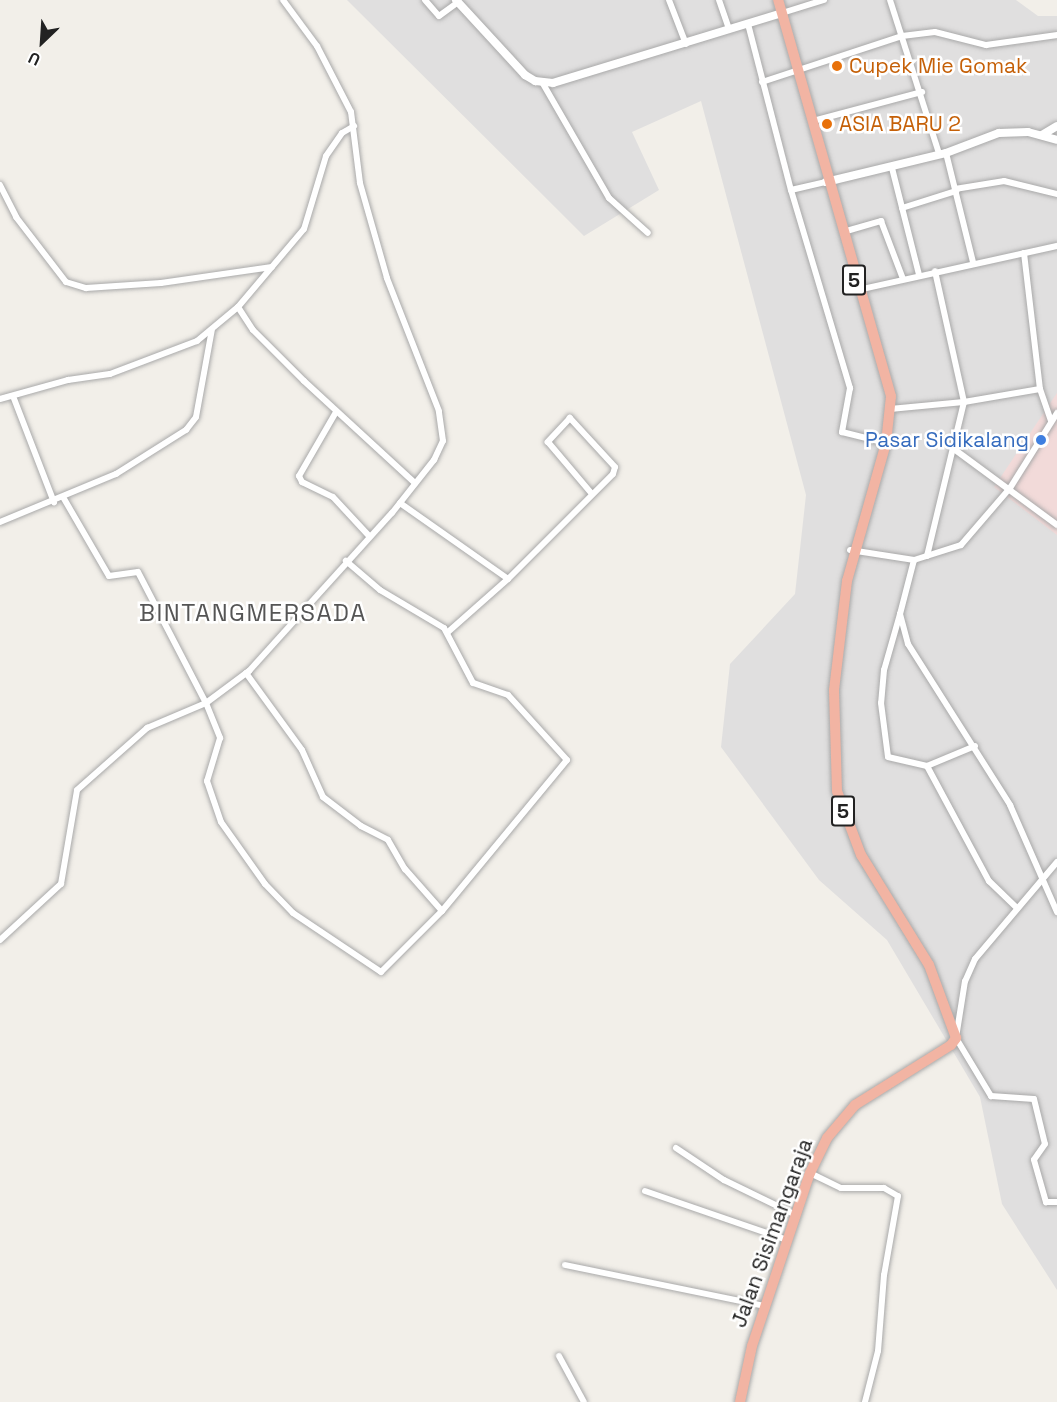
<!DOCTYPE html>
<style>
body{margin:0}
#map{position:relative;width:1057px;height:1402px;overflow:hidden;background:#f2efe9;font-family:"Space Grotesk",sans-serif}
div>[style]{position:absolute}
[style*='--x']{left:calc(var(--x)*1px);top:calc(var(--y)*1px);width:calc(var(--w)*1px);rotate:calc(var(--a)*1deg)}
.residential>*{inset:0;background:#e0dfdf}
.commercial>*{inset:0;background:#f2dad9}
.roads{filter:drop-shadow(0 0 2px #a9a9a9) drop-shadow(0 0 2px #a9a9a9)}
.minor>*{height:6px;margin:-3px;padding:0 3px;transform-origin:3px;border-radius:3px;background:#fff}
.tertiary>*{height:8px;margin:-4px;padding:0 4px;transform-origin:4px;border-radius:4px;background:#fff}
.trunk>*{height:10px;margin:-5px;padding:0 5px;transform-origin:5px;border-radius:5px;background:#f2b4a3}
.dots>*{width:16px;height:16px;translate:-50% -50%;box-sizing:border-box;border:3px solid #fff;border-radius:50%}
span{translate:-50% -50%;white-space:nowrap;text-align:center;line-height:1.15;-webkit-text-stroke:5px #fff;paint-order:stroke}
.shield-label span{padding:2px 4px;background:#fff;border:2px solid;border-radius:4px;-webkit-text-stroke-width:0}
.shield-label{font-size:20px;color:#222;font-weight:700}
.food-label{font-size:21px;color:#c56008}
.left{translate:0 -50%;text-align:left}
.shop-label{font-size:21px;color:#366cbe}
.right{translate:-100% -50%;text-align:right}
.street-label{font-size:21px;color:#222}
.quarter-label{font-size:24px;color:#555;letter-spacing:1.5px}
.north{position:absolute;left:12px;top:12px;width:60px;height:60px;-webkit-text-stroke:4px #fff;paint-order:stroke;rotate:205deg;font-size:16px;font-weight:700;line-height:24px;text-align:center;color:#222}
.north::after{content:'';display:block;margin:auto;width:21px;height:27px;background:#222;clip-path:polygon(50% 0,100% 100%,50% 72%,0 100%)}
</style>
<div id="map">
<div class="residential">
<div style="clip-path:polygon(347px 0,1016px 0,1038px 16px,1057px 16px,1057px 1290px,1002px 1204px,980px 1097px,887px 940px,819px 880px,721px 747px,730px 664px,795px 594px,806px 495px,701px 101px,632px 132px,659px 190px,584px 236px)"></div>
</div>
<div class="commercial">
<div style="clip-path:polygon(1057px 393px,1057px 535px,994px 487px)"></div>
</div>
<div class="roads">
<div class="minor">
<div style="--x:425;--y:0;--w:21;--a:49"></div>
<div style="--x:439;--y:16;--w:24;--a:-36"></div>
<div style="--x:669;--y:0;--w:47;--a:68.9"></div>
<div style="--x:719;--y:0;--w:31;--a:71"></div>
<div style="--x:890;--y:0;--w:162;--a:72.3"></div>
<div style="--x:782;--y:13;--w:44;--a:-17.2"></div>
<div style="--x:748;--y:24;--w:171;--a:75.5"></div>
<div style="--x:791;--y:190;--w:207;--a:73.4"></div>
<div style="--x:850;--y:388;--w:45;--a:100.3"></div>
<div style="--x:842;--y:432;--w:45;--a:14"></div>
<div style="--x:542;--y:82;--w:134;--a:60"></div>
<div style="--x:609;--y:198;--w:52;--a:41.9"></div>
<div style="--x:762;--y:82;--w:147;--a:-18.2"></div>
<div style="--x:902;--y:36;--w:33;--a:-7"></div>
<div style="--x:935;--y:32;--w:53;--a:14.3"></div>
<div style="--x:986;--y:45;--w:72;--a:-8"></div>
<div style="--x:813;--y:121;--w:113;--a:-14.9"></div>
<div style="--x:946;--y:153;--w:112;--a:76.1"></div>
<div style="--x:892;--y:168;--w:110;--a:75.8"></div>
<div style="--x:0;--y:185;--w:36;--a:63"></div>
<div style="--x:16;--y:217;--w:82;--a:52.4"></div>
<div style="--x:66;--y:282;--w:21;--a:17"></div>
<div style="--x:86;--y:288;--w:75;--a:-3.8"></div>
<div style="--x:161;--y:283;--w:112;--a:-8.2"></div>
<div style="--x:955;--y:189;--w:50;--a:-9.3"></div>
<div style="--x:1004;--y:181;--w:55;--a:13.8"></div>
<div style="--x:791;--y:190;--w:36;--a:-13"></div>
<div style="--x:902;--y:208;--w:57;--a:-17.5"></div>
<div style="--x:843;--y:232;--w:40;--a:-16"></div>
<div style="--x:881;--y:221;--w:62;--a:69.2"></div>
<div style="--x:1024;--y:253;--w:137;--a:83.3"></div>
<div style="--x:1040;--y:389;--w:34;--a:71"></div>
<div style="--x:858;--y:290;--w:204;--a:-12.5"></div>
<div style="--x:238;--y:307;--w:27;--a:57"></div>
<div style="--x:253;--y:330;--w:72;--a:45"></div>
<div style="--x:304;--y:381;--w:151;--a:42.6"></div>
<div style="--x:13;--y:396;--w:114;--a:68.9"></div>
<div style="--x:0;--y:399;--w:71;--a:-15.6"></div>
<div style="--x:68;--y:380;--w:42;--a:-8.1"></div>
<div style="--x:110;--y:374;--w:93;--a:-20.8"></div>
<div style="--x:197;--y:341;--w:53;--a:-39.7"></div>
<div style="--x:238;--y:307;--w:102;--a:-49.8"></div>
<div style="--x:304;--y:229;--w:76;--a:-73.2"></div>
<div style="--x:326;--y:156;--w:28;--a:-55"></div>
<div style="--x:342;--y:133;--w:14;--a:-30"></div>
<div style="--x:890;--y:409;--w:74;--a:-5.4"></div>
<div style="--x:964;--y:402;--w:77;--a:-9.7"></div>
<div style="--x:336;--y:412;--w:74;--a:120"></div>
<div style="--x:299;--y:476;--w:7;--a:63"></div>
<div style="--x:302;--y:482;--w:34;--a:26"></div>
<div style="--x:333;--y:497;--w:54;--a:47.2"></div>
<div style="--x:954;--y:449;--w:128;--a:36.4"></div>
<div style="--x:63;--y:497;--w:91;--a:59.8"></div>
<div style="--x:109;--y:576;--w:29;--a:-8"></div>
<div style="--x:138;--y:572;--w:148;--a:62.6"></div>
<div style="--x:206;--y:703;--w:38;--a:68"></div>
<div style="--x:220;--y:738;--w:45;--a:106.8"></div>
<div style="--x:207;--y:781;--w:43;--a:71.1"></div>
<div style="--x:221;--y:822;--w:76;--a:54.6"></div>
<div style="--x:265;--y:884;--w:40;--a:46"></div>
<div style="--x:293;--y:913;--w:106;--a:33.8"></div>
<div style="--x:381;--y:972;--w:86;--a:-45"></div>
<div style="--x:442;--y:911;--w:196;--a:-50.4"></div>
<div style="--x:567;--y:760;--w:88;--a:-132.2"></div>
<div style="--x:508;--y:695;--w:37;--a:-161"></div>
<div style="--x:473;--y:683;--w:62;--a:-117.8"></div>
<div style="--x:444;--y:628;--w:74;--a:-149.3"></div>
<div style="--x:380;--y:590;--w:45;--a:-139.5"></div>
<div style="--x:400;--y:503;--w:132;--a:35.1"></div>
<div style="--x:0;--y:522;--w:126;--a:-22.5"></div>
<div style="--x:116;--y:474;--w:83;--a:-32.2"></div>
<div style="--x:186;--y:430;--w:16;--a:-52"></div>
<div style="--x:196;--y:417;--w:89;--a:-79.7"></div>
<div style="--x:850;--y:550;--w:65;--a:8.9"></div>
<div style="--x:914;--y:560;--w:49;--a:-17.7"></div>
<div style="--x:961;--y:545;--w:75;--a:-49.3"></div>
<div style="--x:1010;--y:488;--w:89;--a:-57.9"></div>
<div style="--x:927;--y:556;--w:158;--a:-76.5"></div>
<div style="--x:964;--y:402;--w:134;--a:-102.5"></div>
<div style="--x:914;--y:560;--w:56;--a:104.5"></div>
<div style="--x:900;--y:614;--w:31;--a:75"></div>
<div style="--x:908;--y:644;--w:191;--a:57.6"></div>
<div style="--x:1010;--y:805;--w:117;--a:66.3"></div>
<div style="--x:900;--y:614;--w:58;--a:105.9"></div>
<div style="--x:884;--y:670;--w:33;--a:95"></div>
<div style="--x:881;--y:703;--w:54;--a:82.6"></div>
<div style="--x:888;--y:757;--w:40;--a:13"></div>
<div style="--x:927;--y:766;--w:52;--a:-22.6"></div>
<div style="--x:448;--y:632;--w:80;--a:-41.5"></div>
<div style="--x:508;--y:579;--w:148;--a:-45"></div>
<div style="--x:613;--y:474;--w:7;--a:-74"></div>
<div style="--x:615;--y:467;--w:67;--a:-132.6"></div>
<div style="--x:570;--y:418;--w:33;--a:133"></div>
<div style="--x:548;--y:442;--w:68;--a:49.8"></div>
<div style="--x:246;--y:673;--w:95;--a:54"></div>
<div style="--x:302;--y:750;--w:51;--a:65.9"></div>
<div style="--x:323;--y:797;--w:48;--a:37.3"></div>
<div style="--x:361;--y:826;--w:30;--a:27"></div>
<div style="--x:388;--y:840;--w:34;--a:60"></div>
<div style="--x:405;--y:869;--w:56;--a:48.6"></div>
<div style="--x:927;--y:766;--w:131;--a:61.7"></div>
<div style="--x:989;--y:881;--w:39;--a:44"></div>
<div style="--x:1057;--y:862;--w:127;--a:130.2"></div>
<div style="--x:975;--y:959;--w:24;--a:114"></div>
<div style="--x:965;--y:981;--w:58;--a:99"></div>
<div style="--x:956;--y:1038;--w:68;--a:58.9"></div>
<div style="--x:991;--y:1096;--w:43;--a:4"></div>
<div style="--x:1034;--y:1099;--w:46;--a:76.3"></div>
<div style="--x:1045;--y:1144;--w:19;--a:125"></div>
<div style="--x:1034;--y:1160;--w:44;--a:74.1"></div>
<div style="--x:1046;--y:1202;--w:11;--a:0"></div>
<div style="--x:0;--y:940;--w:83;--a:-42.6"></div>
<div style="--x:61;--y:884;--w:95;--a:-80.3"></div>
<div style="--x:77;--y:790;--w:94;--a:-41.5"></div>
<div style="--x:147;--y:728;--w:64;--a:-23"></div>
<div style="--x:206;--y:703;--w:54;--a:-36.7"></div>
<div style="--x:249;--y:671;--w:213;--a:-47.9"></div>
<div style="--x:392;--y:513;--w:68;--a:-51.6"></div>
<div style="--x:434;--y:460;--w:21;--a:-65"></div>
<div style="--x:443;--y:441;--w:30;--a:-98"></div>
<div style="--x:439;--y:411;--w:143;--a:-111.4"></div>
<div style="--x:387;--y:278;--w:99;--a:-105.9"></div>
<div style="--x:360;--y:183;--w:72;--a:-97.2"></div>
<div style="--x:351;--y:112;--w:74;--a:-117.3"></div>
<div style="--x:317;--y:46;--w:57;--a:-126.5"></div>
<div style="--x:676;--y:1148;--w:58;--a:33.7"></div>
<div style="--x:724;--y:1180;--w:80;--a:25.9"></div>
<div style="--x:810;--y:1173;--w:34;--a:26"></div>
<div style="--x:841;--y:1188;--w:43;--a:0"></div>
<div style="--x:884;--y:1188;--w:16;--a:30"></div>
<div style="--x:898;--y:1196;--w:80;--a:100"></div>
<div style="--x:884;--y:1275;--w:76;--a:94.5"></div>
<div style="--x:878;--y:1351;--w:53;--a:104.3"></div>
<div style="--x:645;--y:1191;--w:150;--a:19"></div>
<div style="--x:565;--y:1265;--w:204;--a:11.6"></div>
<div style="--x:559;--y:1356;--w:52;--a:61.5"></div>
</div>
<div class="tertiary">
<div style="--x:456;--y:0;--w:102;--a:47.4"></div>
<div style="--x:525;--y:75;--w:12;--a:31"></div>
<div style="--x:535;--y:81;--w:18;--a:6"></div>
<div style="--x:553;--y:83;--w:239;--a:-17"></div>
<div style="--x:1042;--y:135;--w:17;--a:-31"></div>
<div style="--x:826;--y:182;--w:123;--a:-13.6"></div>
<div style="--x:946;--y:153;--w:57;--a:-20.7"></div>
<div style="--x:999;--y:133;--w:29;--a:-2"></div>
<div style="--x:1028;--y:132;--w:30;--a:15"></div>
</div>
<div class="trunk">
<div style="--x:740;--y:1402;--w:57;--a:-77.9"></div>
<div style="--x:752;--y:1346;--w:182;--a:-71.5"></div>
<div style="--x:810;--y:1173;--w:39;--a:-64"></div>
<div style="--x:827;--y:1138;--w:43;--a:-49.7"></div>
<div style="--x:855;--y:1105;--w:113;--a:-32"></div>
<div style="--x:951;--y:1045;--w:9;--a:-54"></div>
<div style="--x:956;--y:1038;--w:78;--a:-110.3"></div>
<div style="--x:929;--y:965;--w:129;--a:-121.7"></div>
<div style="--x:861;--y:855;--w:68;--a:-110.6"></div>
<div style="--x:837;--y:791;--w:101;--a:-91.7"></div>
<div style="--x:834;--y:690;--w:110;--a:-83.2"></div>
<div style="--x:847;--y:581;--w:143;--a:-74.2"></div>
<div style="--x:886;--y:443;--w:47;--a:-83.9"></div>
<div style="--x:891;--y:396;--w:412;--a:-105.9"></div>
</div>
</div>
<div class="dots">
<div style="left:837px;top:66px;background:#e8710a"></div>
<div style="left:827px;top:124px;background:#e8710a"></div>
<div style="left:1041px;top:440px;background:#3f7fe0"></div>
</div>
<div class="shield-label">
<span style="left:854px;top:280px">5</span>
<span style="left:843px;top:811px">5</span>
</div>
<div class="food-label">
<span class="left" style="left:849px;top:66px">Cupek Mie Gomak</span>
<span class="left" style="left:839px;top:124px">ASIA BARU 2</span>
</div>
<div class="shop-label">
<span class="right" style="left:1029px;top:440px">Pasar Sidikalang</span>
</div>
<div class="street-label">
<span style="left:772px;top:1233px;rotate:-70deg">Jalan Sisimangaraja</span>
</div>
<div class="quarter-label">
<span style="left:253px;top:613px">BINTANGMERSADA</span>
</div>
<div class="north">U</div>
</div>
